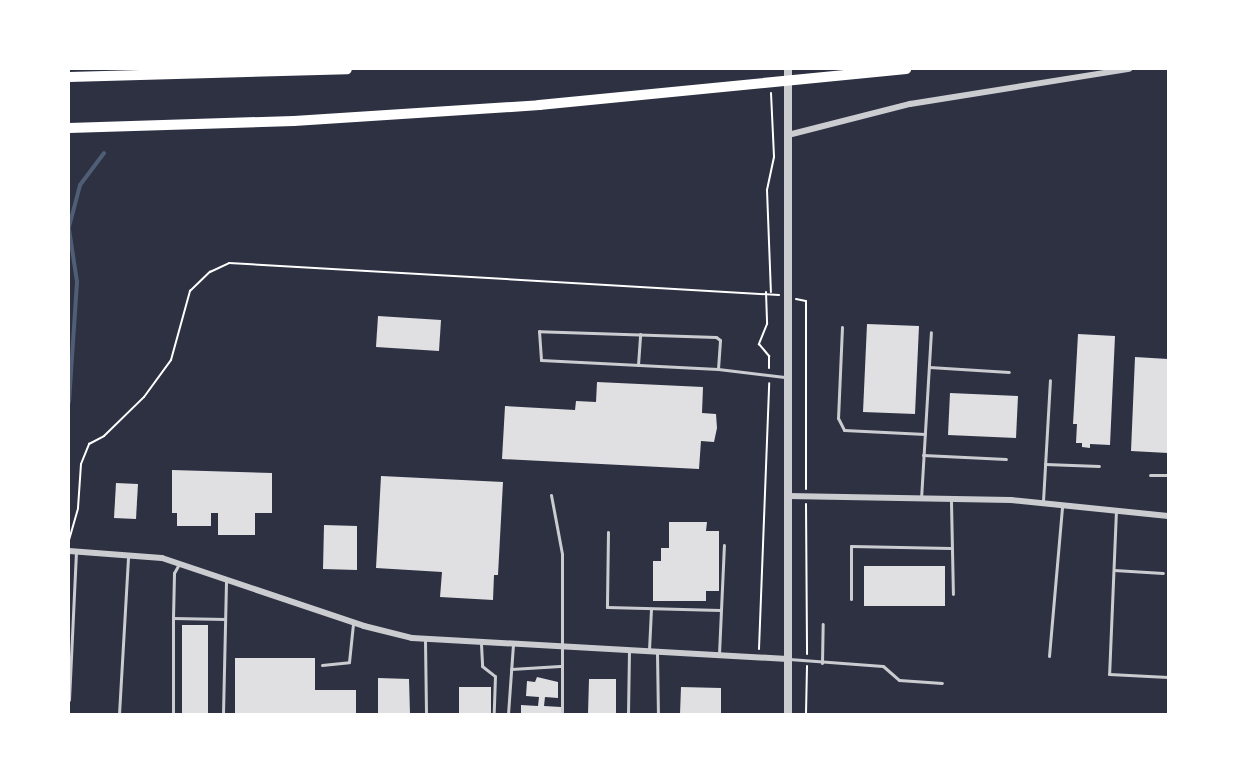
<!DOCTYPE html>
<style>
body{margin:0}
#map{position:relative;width:1237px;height:783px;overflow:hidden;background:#2d3142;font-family:"DM Sans",sans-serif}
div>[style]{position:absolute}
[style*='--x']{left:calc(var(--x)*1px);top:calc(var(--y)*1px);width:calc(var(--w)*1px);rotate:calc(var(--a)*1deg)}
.stream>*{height:4px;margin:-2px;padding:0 2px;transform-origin:2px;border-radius:2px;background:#4f5d75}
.building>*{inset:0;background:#e0e0e3}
.path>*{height:2px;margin:-1px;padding:0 1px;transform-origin:1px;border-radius:1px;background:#fff}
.service>*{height:3px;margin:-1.5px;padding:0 1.5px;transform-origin:1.5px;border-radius:1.5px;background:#caccd0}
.minor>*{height:6px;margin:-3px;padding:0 3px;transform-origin:3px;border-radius:3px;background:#caccd0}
.tertiary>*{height:8px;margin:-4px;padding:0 4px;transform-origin:4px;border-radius:4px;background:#caccd0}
.motorway>*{height:10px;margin:-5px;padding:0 5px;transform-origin:5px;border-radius:5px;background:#fff}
span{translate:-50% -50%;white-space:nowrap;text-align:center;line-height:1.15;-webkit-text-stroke:5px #fff;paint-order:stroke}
.frame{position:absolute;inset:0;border:70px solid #fff;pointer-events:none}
</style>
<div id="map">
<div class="stream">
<div style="--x:69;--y:227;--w:43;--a:-75.3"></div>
<div style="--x:80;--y:185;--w:40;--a:-53"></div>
<div style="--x:69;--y:229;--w:54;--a:81.4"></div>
<div style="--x:77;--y:282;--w:120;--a:93.8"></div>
</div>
<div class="building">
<div style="clip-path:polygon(378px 316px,441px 320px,439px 351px,376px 347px)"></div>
<div style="clip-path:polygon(867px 324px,919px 326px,915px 414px,863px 412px)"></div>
<div style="clip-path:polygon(1078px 334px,1115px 336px,1110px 445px,1090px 444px,1090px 448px,1082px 447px,1082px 443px,1076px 443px,1077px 424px,1073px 424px)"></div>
<div style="clip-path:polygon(1135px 357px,1168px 359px,1168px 453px,1131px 451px)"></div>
<div style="clip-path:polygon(597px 382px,703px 387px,702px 413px,716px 414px,717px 428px,714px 442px,701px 441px,699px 469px,502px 459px,505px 406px,575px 410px,576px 401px,596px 402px)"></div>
<div style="clip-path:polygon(950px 393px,1018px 396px,1016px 438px,948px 435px)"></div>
<div style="clip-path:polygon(172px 470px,272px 473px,272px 513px,255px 513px,255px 535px,218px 535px,218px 513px,211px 513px,211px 526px,177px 526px,177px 513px,172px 513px)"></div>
<div style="clip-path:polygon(381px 476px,503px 482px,498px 575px,494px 575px,493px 600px,440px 597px,442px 572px,376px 568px)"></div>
<div style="clip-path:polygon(116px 483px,138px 484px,136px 519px,114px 518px)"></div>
<div style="clip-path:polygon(669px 522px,707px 522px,706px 531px,719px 531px,719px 591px,706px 591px,706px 601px,653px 601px,653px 561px,661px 561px,661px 548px,669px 548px)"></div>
<div style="clip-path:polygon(324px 525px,357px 526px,357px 570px,323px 569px)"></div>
<div style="clip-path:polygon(864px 566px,945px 566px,945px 606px,864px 606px)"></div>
<div style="clip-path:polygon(182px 625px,208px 625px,208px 714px,182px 714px)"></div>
<div style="clip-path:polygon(235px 658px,315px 658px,315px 690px,356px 690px,356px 714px,235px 714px)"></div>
<div style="clip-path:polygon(537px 677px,558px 682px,558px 698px,545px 697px,544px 706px,561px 707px,561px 714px,521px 714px,521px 705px,538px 706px,539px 697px,526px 696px,527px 681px,535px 682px)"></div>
<div style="clip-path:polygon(378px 678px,409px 679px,410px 714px,378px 714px)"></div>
<div style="clip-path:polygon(589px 679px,616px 679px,616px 714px,588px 714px)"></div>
<div style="clip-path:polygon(459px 687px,491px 687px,491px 714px,459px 714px)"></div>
<div style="clip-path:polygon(681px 687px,721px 688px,721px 714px,680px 714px)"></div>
</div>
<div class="path">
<div style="--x:771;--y:93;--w:64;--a:87.3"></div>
<div style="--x:774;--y:157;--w:34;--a:102"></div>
<div style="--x:767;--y:190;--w:102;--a:87.8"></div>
<div style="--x:766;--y:292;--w:32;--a:88"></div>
<div style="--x:767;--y:324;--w:22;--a:112"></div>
<div style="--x:759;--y:344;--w:16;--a:50"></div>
<div style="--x:769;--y:356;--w:12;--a:90"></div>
<div style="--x:796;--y:299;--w:10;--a:11"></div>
<div style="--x:806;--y:301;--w:188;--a:90"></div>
<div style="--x:806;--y:504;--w:150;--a:89.6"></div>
<div style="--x:69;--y:540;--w:33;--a:-74"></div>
<div style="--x:78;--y:508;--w:44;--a:-86.1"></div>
<div style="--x:81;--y:464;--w:22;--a:-68"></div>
<div style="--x:89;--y:444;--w:17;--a:-28"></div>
<div style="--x:104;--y:436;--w:56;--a:-44.3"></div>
<div style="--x:144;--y:397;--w:46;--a:-53.9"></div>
<div style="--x:171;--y:360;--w:72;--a:-74.6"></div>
<div style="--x:190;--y:291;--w:28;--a:-44"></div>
<div style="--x:210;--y:272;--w:21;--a:-25"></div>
<div style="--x:229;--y:263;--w:551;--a:3.33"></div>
<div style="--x:759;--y:649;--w:266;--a:-87.8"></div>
<div style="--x:806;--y:714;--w:48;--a:-88.8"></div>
</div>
<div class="service">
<div style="--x:842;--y:327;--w:91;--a:92.5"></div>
<div style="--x:838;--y:418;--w:13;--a:63"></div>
<div style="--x:844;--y:430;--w:81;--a:2.8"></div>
<div style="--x:638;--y:365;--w:31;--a:-86"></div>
<div style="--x:929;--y:367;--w:80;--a:3.6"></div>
<div style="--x:718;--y:369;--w:29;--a:-86"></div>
<div style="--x:720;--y:340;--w:5;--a:-143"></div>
<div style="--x:716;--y:337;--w:177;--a:-178.1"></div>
<div style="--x:539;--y:331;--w:29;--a:86"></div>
<div style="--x:541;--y:360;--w:177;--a:2.9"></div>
<div style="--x:718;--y:369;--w:67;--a:6.8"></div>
<div style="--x:923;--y:455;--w:83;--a:2.8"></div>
<div style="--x:1045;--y:464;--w:54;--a:2.1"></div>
<div style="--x:1150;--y:475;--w:18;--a:0"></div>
<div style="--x:551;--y:495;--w:60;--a:79.4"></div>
<div style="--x:562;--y:554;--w:160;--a:90"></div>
<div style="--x:921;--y:499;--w:167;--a:-86.6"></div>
<div style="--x:1043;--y:501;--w:121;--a:-86.7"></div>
<div style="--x:951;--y:502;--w:92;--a:88.8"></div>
<div style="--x:1116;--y:510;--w:164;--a:92.4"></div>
<div style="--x:1109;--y:674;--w:59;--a:2.9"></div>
<div style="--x:608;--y:532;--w:75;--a:90.8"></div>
<div style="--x:607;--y:607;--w:113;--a:1.5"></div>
<div style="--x:1114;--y:570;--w:49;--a:3.5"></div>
<div style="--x:851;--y:599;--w:53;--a:-90"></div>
<div style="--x:851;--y:546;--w:99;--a:1.2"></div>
<div style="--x:173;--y:618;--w:45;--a:-88.7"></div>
<div style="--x:174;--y:573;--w:10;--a:-61"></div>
<div style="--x:425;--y:641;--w:73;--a:89.2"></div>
<div style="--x:481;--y:644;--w:22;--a:87"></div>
<div style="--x:482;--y:666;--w:16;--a:38"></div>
<div style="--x:495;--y:676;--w:38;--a:92"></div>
<div style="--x:649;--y:650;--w:41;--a:-87.2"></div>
<div style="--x:657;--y:653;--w:61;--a:89.1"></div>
<div style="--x:719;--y:654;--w:109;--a:-87.4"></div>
<div style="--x:1049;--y:656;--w:150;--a:-85"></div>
<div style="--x:789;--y:659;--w:94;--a:4.3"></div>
<div style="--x:883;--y:666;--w:21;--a:41"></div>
<div style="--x:899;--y:680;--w:43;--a:4"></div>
<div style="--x:822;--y:663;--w:39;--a:-89"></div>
<div style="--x:322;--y:665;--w:27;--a:-6"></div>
<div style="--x:349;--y:662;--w:39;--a:-84"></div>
<div style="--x:511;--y:669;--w:49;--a:-3.5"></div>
<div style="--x:69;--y:700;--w:148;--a:-87.3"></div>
<div style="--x:119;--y:714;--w:158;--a:-86.7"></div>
<div style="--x:173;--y:714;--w:96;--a:-90"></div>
<div style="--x:173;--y:618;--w:52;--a:1.1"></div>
<div style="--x:223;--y:714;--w:133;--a:-88.7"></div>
<div style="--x:508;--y:714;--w:70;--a:-85.9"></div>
<div style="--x:628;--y:714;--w:64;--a:-89.1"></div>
</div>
<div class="minor">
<div style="--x:788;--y:135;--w:126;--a:-14.3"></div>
<div style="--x:910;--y:104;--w:222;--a:-9.1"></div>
<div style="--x:788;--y:496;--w:223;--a:1"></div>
<div style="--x:1011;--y:500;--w:158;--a:5.8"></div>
<div style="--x:69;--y:551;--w:93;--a:4.3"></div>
<div style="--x:162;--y:558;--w:213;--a:18.6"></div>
<div style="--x:364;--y:626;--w:49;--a:14"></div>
<div style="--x:412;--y:638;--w:376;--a:3.2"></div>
</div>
<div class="tertiary">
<div style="--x:788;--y:714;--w:645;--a:-90"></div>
</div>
<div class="motorway">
<div style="--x:69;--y:77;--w:278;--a:-1.6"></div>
<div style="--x:69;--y:128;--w:225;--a:-1.8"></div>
<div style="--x:294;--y:121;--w:246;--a:-3.7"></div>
<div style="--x:539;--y:105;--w:369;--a:-5.6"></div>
</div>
<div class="frame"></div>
</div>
